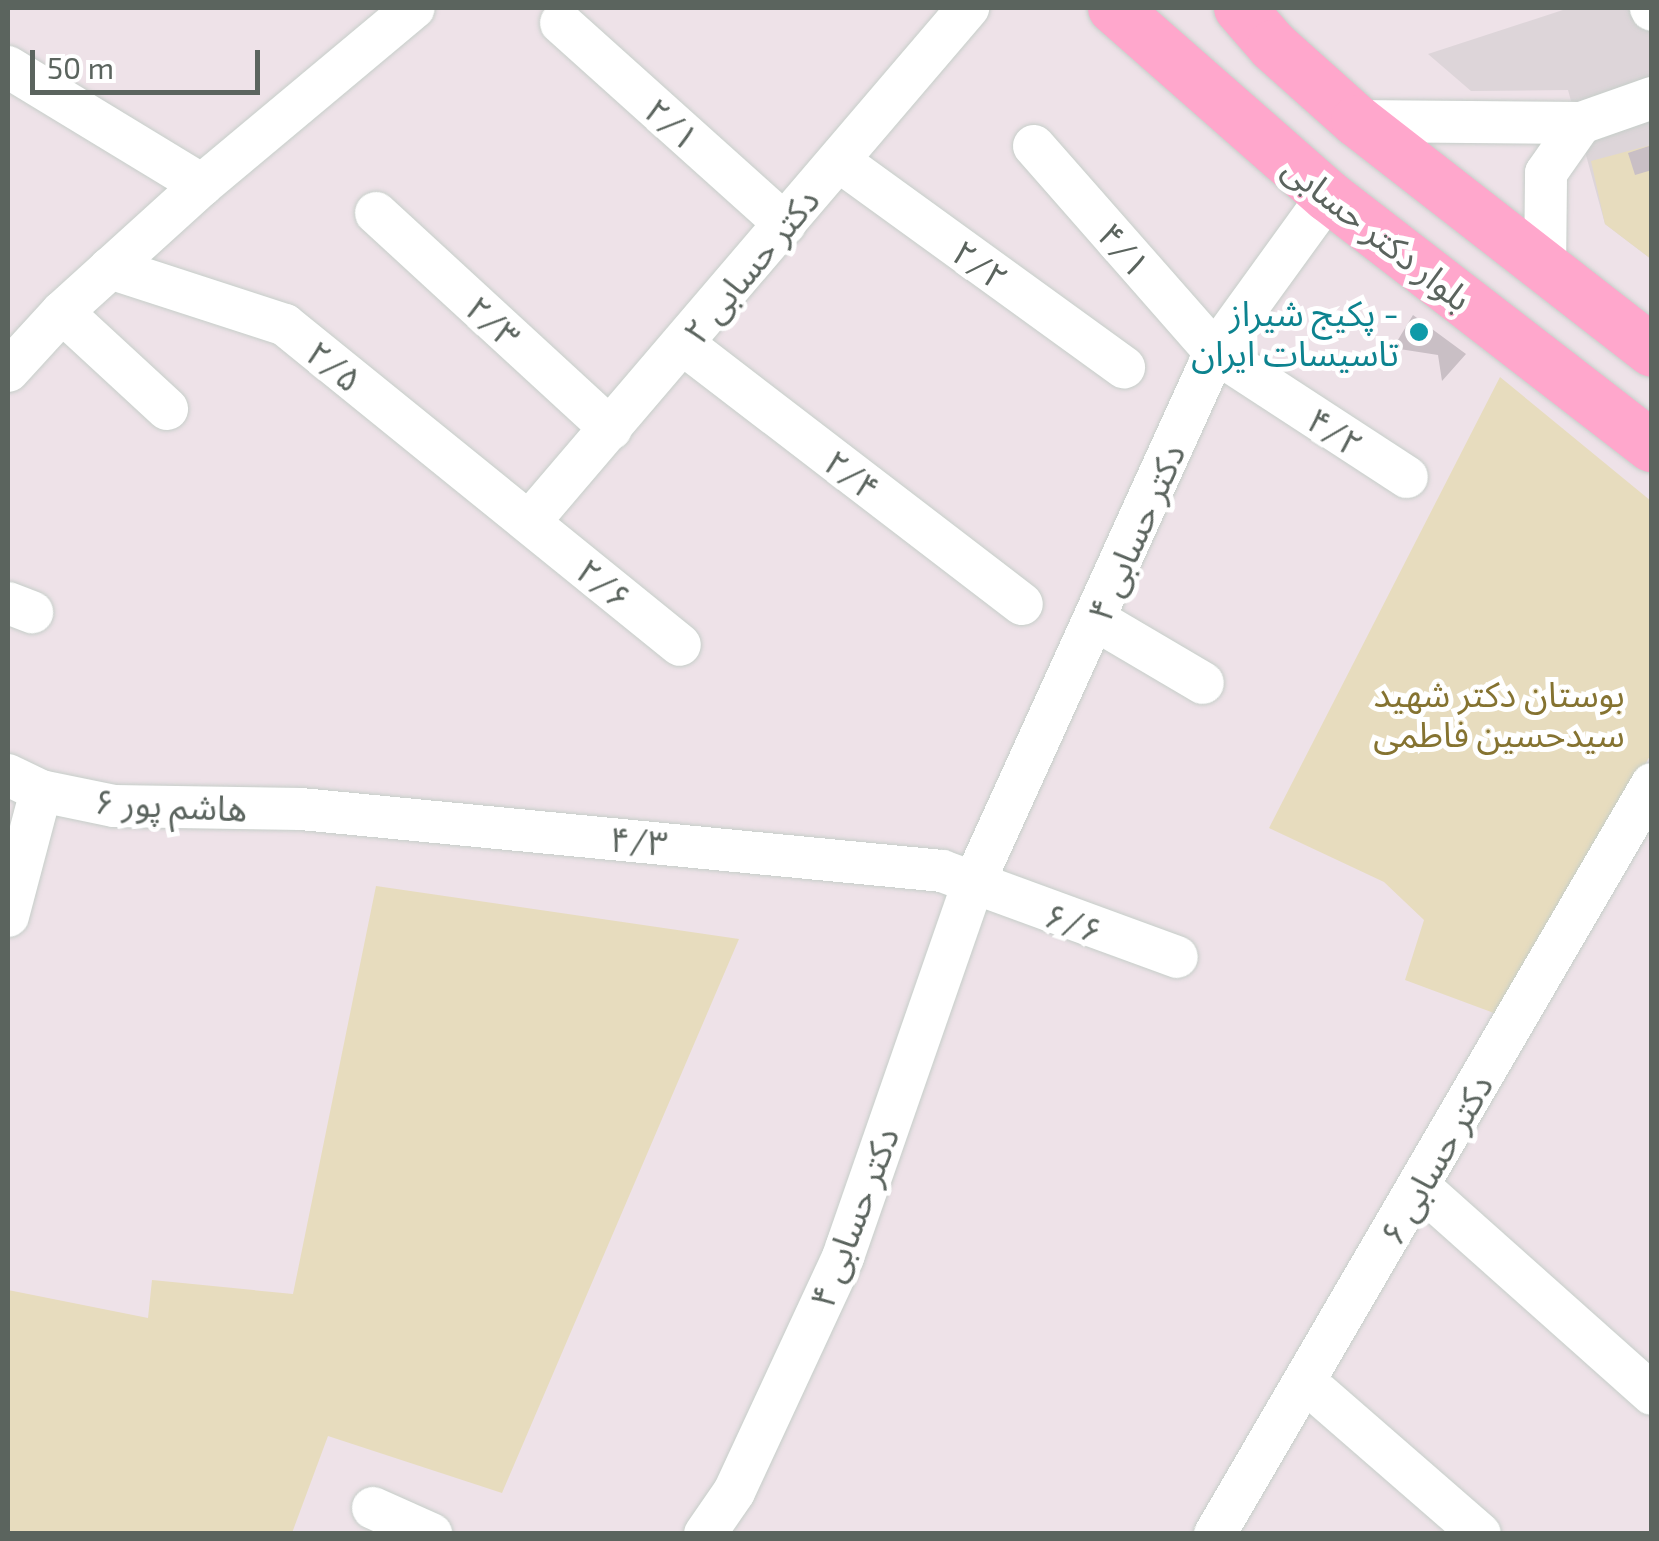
<!DOCTYPE html>
<meta charset="utf-8">
<style>
body{margin:0}
#map{position:relative;width:1659px;height:1541px;overflow:hidden;background:#eee2e8;font-family:"Exo 2","Noto Sans Arabic",sans-serif}
div>[style]{position:absolute}
[style*='--x']{left:calc(var(--x)*1px);top:calc(var(--y)*1px);width:calc(var(--w)*1px);rotate:calc(var(--a)*1deg)}
.industrial>*{inset:0;background:#ddd5d9}
.green>*{inset:0;background:#e7dcbe}
.building>*{inset:0;background:#c9bfc5}
.roads{filter:drop-shadow(0 0 2px #c6cec9) drop-shadow(0 0 2px #c6cec9)}
.minor>*{height:42px;margin:-21px;padding:0 21px;transform-origin:21px;border-radius:21px;background:#fff}
.major>*{height:52px;margin:-26px;padding:0 26px;transform-origin:26px;border-radius:26px;background:#ffa7cc}
.dots>*{width:28px;height:28px;translate:-50% -50%;box-sizing:border-box;border:5px solid #fff;border-radius:50%}
span{translate:-50% -50%;white-space:nowrap;text-align:center;line-height:1.15;-webkit-text-stroke:10px #fff;paint-order:stroke}
.street-label{font-size:35px;color:#5b645e}
.culture-label{font-size:35px;color:#0d838f}
.right{translate:-100% -50%;text-align:right}
.park-label{font-size:35px;color:#857331}
.frame{position:absolute;inset:0;border:10px solid #5b645e;pointer-events:none}
.scale{position:absolute;left:30px;top:50px;width:230px;height:45px;box-sizing:border-box;border:5px solid #5b645e;border-top:0;padding-left:12px;font-size:30px;line-height:35px;white-space:nowrap;color:#5b645e;-webkit-text-stroke:8px #fff;paint-order:stroke}
</style>
<div id="map">
<div class="industrial">
<div style="clip-path:polygon(1569px 8px,1651px 8px,1651px 259px,1605px 224px,1568px 90px,1471px 91px,1428px 54px)"></div>
</div>
<div class="green">
<div style="clip-path:polygon(1651px 145px,1651px 259px,1605px 224px,1591px 161px)"></div>
<div style="clip-path:polygon(1500px 377px,1651px 501px,1651px 754px,1502px 1016px,1405px 980px,1424px 920px,1384px 882px,1269px 828px)"></div>
<div style="clip-path:polygon(376px 886px,739px 939px,502px 1493px,328px 1436px,292px 1533px,8px 1533px,8px 1290px,148px 1318px,152px 1280px,293px 1294px)"></div>
</div>
<div class="building">
<div style="clip-path:polygon(1652px 145px,1652px 170px,1635px 175px,1628px 153px)"></div>
<div style="clip-path:polygon(1413px 315px,1466px 354px,1442px 381px,1438px 355px,1393px 348px)"></div>
</div>
<div class="roads">
<div class="minor">
<div style="--x:1651;--y:8;--w:2;--a:63"></div>
<div style="--x:561;--y:23;--w:301;--a:41.9"></div>
<div style="--x:8;--y:67;--w:227;--a:31.3"></div>
<div style="--x:1357;--y:121;--w:224;--a:0.5"></div>
<div style="--x:1581;--y:123;--w:75;--a:-19.4"></div>
<div style="--x:1034;--y:146;--w:274;--a:48.7"></div>
<div style="--x:1215;--y:352;--w:229;--a:33.1"></div>
<div style="--x:839;--y:161;--w:352;--a:35.9"></div>
<div style="--x:376;--y:213;--w:319;--a:42.6"></div>
<div style="--x:110;--y:268;--w:184;--a:18"></div>
<div style="--x:285;--y:325;--w:508;--a:39.01"></div>
<div style="--x:1545;--y:273;--w:100;--a:-89.4"></div>
<div style="--x:1546;--y:173;--w:61;--a:-55"></div>
<div style="--x:62;--y:312;--w:143;--a:42.7"></div>
<div style="--x:683;--y:344;--w:427;--a:37.5"></div>
<div style="--x:8;--y:371;--w:80;--a:-47.5"></div>
<div style="--x:62;--y:312;--w:189;--a:-42.2"></div>
<div style="--x:202;--y:185;--w:276;--a:-39.9"></div>
<div style="--x:530;--y:521;--w:675;--a:-49.51"></div>
<div style="--x:8;--y:603;--w:26;--a:21"></div>
<div style="--x:1096;--y:620;--w:124;--a:30.5"></div>
<div style="--x:8;--y:775;--w:37;--a:26"></div>
<div style="--x:41;--y:791;--w:75;--a:11.6"></div>
<div style="--x:114;--y:806;--w:187;--a:0.9"></div>
<div style="--x:301;--y:809;--w:644;--a:5.52"></div>
<div style="--x:942;--y:871;--w:250;--a:20.1"></div>
<div style="--x:8;--y:916;--w:129;--a:-75.2"></div>
<div style="--x:1431;--y:1197;--w:296;--a:41.7"></div>
<div style="--x:1319;--y:1394;--w:213;--a:41"></div>
<div style="--x:373;--y:1508;--w:64;--a:24.1"></div>
<div style="--x:705;--y:1534;--w:51;--a:-55.4"></div>
<div style="--x:734;--y:1492;--w:259;--a:-65.1"></div>
<div style="--x:843;--y:1257;--w:392;--a:-70.8"></div>
<div style="--x:972;--y:887;--w:588;--a:-65.57"></div>
<div style="--x:1215;--y:352;--w:193;--a:-54.1"></div>
<div style="--x:1215;--y:1534;--w:868;--a:-59.77"></div>
</div>
<div class="major">
<div style="--x:1114;--y:8;--w:285;--a:41.3"></div>
<div style="--x:1328;--y:196;--w:409;--a:37.7"></div>
<div style="--x:1240;--y:8;--w:50;--a:49"></div>
<div style="--x:1273;--y:46;--w:113;--a:41.8"></div>
<div style="--x:1357;--y:121;--w:374;--a:37.9"></div>
</div>
</div>
<div class="dots">
<div style="left:1419px;top:332px;background:#0f9aa8"></div>
</div>
<div class="street-label">
<span style="left:673px;top:123px;rotate:42deg">۲/۱</span>
<span style="left:1378px;top:232px;rotate:38deg">بلوار دکتر حسابی</span>
<span style="left:1125px;top:249px;rotate:49deg">۴/۱</span>
<span style="left:981px;top:264px;rotate:36deg">۲/۲</span>
<span style="left:750px;top:265px;rotate:-50deg">دکتر حسابی ۲</span>
<span style="left:494px;top:321px;rotate:43deg">۲/۳</span>
<span style="left:335px;top:365px;rotate:39deg">۲/۵</span>
<span style="left:1336px;top:431px;rotate:33deg">۴/۲</span>
<span style="left:853px;top:474px;rotate:38deg">۲/۴</span>
<span style="left:1135px;top:532px;rotate:-66deg">دکتر حسابی ۴</span>
<span style="left:605px;top:583px;rotate:40deg">۲/۶</span>
<span style="left:171px;top:804px;rotate:3deg">هاشم پور ۶</span>
<span style="left:639px;top:840px;rotate:5deg">۴/۳</span>
<span style="left:1074px;top:922px;rotate:19deg">۶/۶</span>
<span style="left:1435px;top:1159px;rotate:-60deg">۶ دکتر حسابی</span>
<span style="left:853px;top:1217px;rotate:-69deg">۴ دکتر حسابی</span>
</div>
<div class="culture-label">
<span class="right" style="left:1399px;top:332px">پکیج شیراز -<br>تاسیسات ایران</span>
</div>
<div class="park-label">
<span style="left:1499px;top:713px">بوستان دکتر شهید<br>سیدحسین فاطمی</span>
</div>
<div class="frame"></div>
<div class="scale">50 m</div>
</div>
